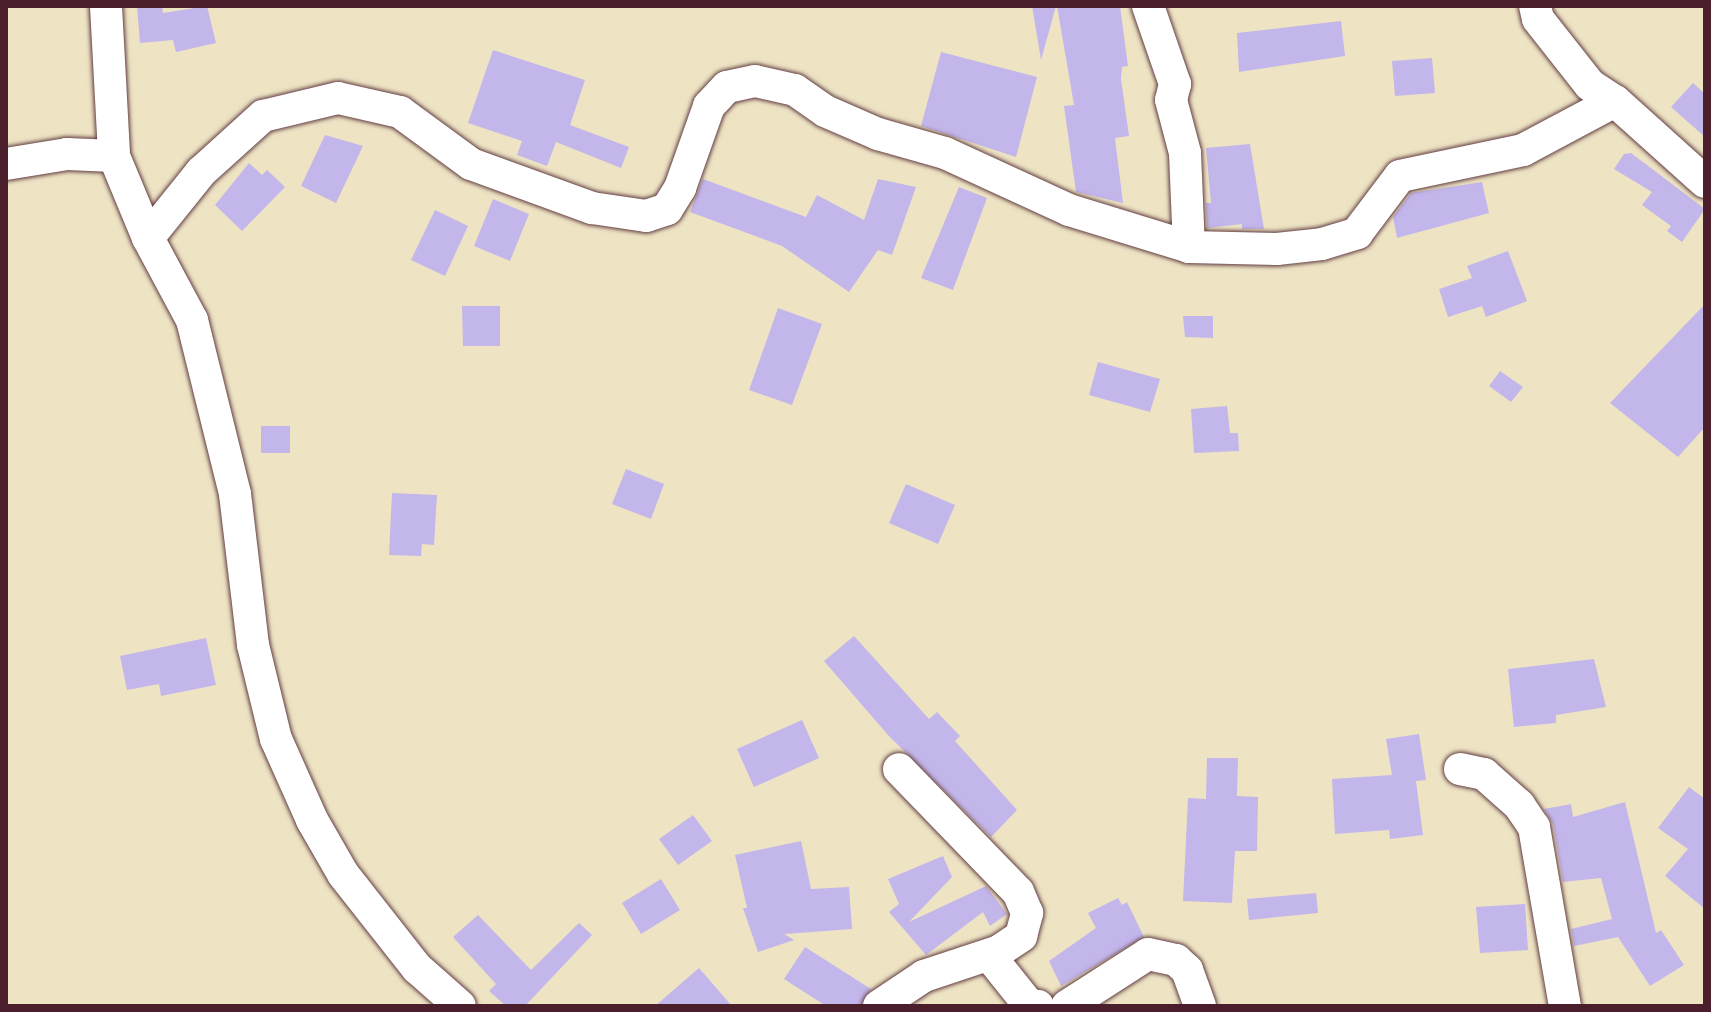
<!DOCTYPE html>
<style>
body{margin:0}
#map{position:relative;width:1711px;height:1012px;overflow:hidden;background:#eee4c4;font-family:"Comic Neue",sans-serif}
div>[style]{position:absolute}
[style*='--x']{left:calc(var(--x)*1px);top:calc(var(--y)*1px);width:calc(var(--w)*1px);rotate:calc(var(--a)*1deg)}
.building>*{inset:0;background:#c3b6eb}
.roads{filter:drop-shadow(0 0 2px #633d42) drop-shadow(0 0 2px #633d42)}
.minor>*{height:32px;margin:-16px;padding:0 16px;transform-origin:16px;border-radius:16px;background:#fff}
span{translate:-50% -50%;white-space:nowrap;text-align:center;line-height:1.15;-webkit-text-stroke:6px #fdfcf7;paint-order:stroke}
.frame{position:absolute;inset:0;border:8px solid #4a1f2b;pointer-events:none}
</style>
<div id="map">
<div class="building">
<div style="clip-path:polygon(137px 6px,162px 6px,163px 13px,207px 6px,216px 43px,176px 52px,173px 40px,140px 43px)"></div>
<div style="clip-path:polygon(1032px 6px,1056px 6px,1041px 60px)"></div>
<div style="clip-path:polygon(1057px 6px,1120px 6px,1128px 66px,1122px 67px,1121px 79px,1129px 136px,1115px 138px,1123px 203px,1076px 192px,1064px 106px,1074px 105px)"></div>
<div style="clip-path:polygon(1341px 21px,1345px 56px,1239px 72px,1237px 33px)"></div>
<div style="clip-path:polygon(493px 50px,585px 80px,570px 125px,629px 147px,621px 168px,556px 142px,547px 166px,517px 155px,522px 141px,468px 123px)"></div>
<div style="clip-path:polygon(941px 52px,1037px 77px,1016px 157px,921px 126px)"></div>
<div style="clip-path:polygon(1432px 58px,1435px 93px,1395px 96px,1392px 61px)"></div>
<div style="clip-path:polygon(1693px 83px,1705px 94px,1705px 137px,1671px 107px)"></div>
<div style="clip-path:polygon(325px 135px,363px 146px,336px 203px,301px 186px)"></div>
<div style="clip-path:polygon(1250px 144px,1264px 229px,1242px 229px,1242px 224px,1207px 228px,1206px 203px,1211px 203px,1206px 148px)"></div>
<div style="clip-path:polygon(1631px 153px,1705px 209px,1682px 242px,1667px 231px,1671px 226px,1642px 205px,1652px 192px,1614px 169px,1624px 154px)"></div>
<div style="clip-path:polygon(249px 163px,262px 175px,267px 170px,285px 187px,242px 231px,215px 205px)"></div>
<div style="clip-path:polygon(703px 179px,806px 217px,817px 195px,864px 220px,878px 179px,916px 187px,892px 255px,878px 250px,849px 292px,782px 246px,690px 212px)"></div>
<div style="clip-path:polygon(1482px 182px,1489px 213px,1397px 238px,1393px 217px,1411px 193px)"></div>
<div style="clip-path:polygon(959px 187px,987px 198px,953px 290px,921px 278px)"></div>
<div style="clip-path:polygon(493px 199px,529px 214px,510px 261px,474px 246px)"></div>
<div style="clip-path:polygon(435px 210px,468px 226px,445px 276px,411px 260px)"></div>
<div style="clip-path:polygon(1508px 251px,1527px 301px,1486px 317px,1482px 306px,1448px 317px,1439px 289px,1472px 278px,1467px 266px)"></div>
<div style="clip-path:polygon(1705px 304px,1705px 427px,1678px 457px,1610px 403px)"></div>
<div style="clip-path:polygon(462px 306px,500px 306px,500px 346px,463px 346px)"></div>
<div style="clip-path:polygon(778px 308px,822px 324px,792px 405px,749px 390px)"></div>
<div style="clip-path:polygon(1183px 316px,1213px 316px,1213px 338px,1185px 337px)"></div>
<div style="clip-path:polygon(1098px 362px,1160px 379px,1150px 412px,1089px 395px)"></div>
<div style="clip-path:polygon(1500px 371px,1523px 387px,1511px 402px,1489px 386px)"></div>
<div style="clip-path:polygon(1227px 406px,1230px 433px,1238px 433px,1239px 451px,1194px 453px,1191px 409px)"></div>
<div style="clip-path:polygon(261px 426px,290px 426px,290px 453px,261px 453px)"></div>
<div style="clip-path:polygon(626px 469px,664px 484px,651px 519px,612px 504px)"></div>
<div style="clip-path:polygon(906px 484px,955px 505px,938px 544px,889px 523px)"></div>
<div style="clip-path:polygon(392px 493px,437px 495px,434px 545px,422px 544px,421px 556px,389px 555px)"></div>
<div style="clip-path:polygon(854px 636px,929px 719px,937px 712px,960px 736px,955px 741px,1017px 810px,991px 837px,888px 735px,824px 661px)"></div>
<div style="clip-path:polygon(206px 638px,216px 685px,161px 696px,159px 684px,127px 690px,120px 656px)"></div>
<div style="clip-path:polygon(1594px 659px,1606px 707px,1556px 715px,1556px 723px,1514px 727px,1508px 669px)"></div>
<div style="clip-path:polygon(802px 720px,819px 758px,754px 787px,737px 749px)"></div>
<div style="clip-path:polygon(1419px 734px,1426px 780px,1416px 781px,1423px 835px,1390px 839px,1389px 830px,1335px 834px,1332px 779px,1392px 775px,1386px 739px)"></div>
<div style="clip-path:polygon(1207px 758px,1238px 758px,1237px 796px,1258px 797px,1257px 851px,1235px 851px,1232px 903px,1183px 901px,1188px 798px,1206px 799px)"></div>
<div style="clip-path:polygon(1689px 787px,1705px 799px,1705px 909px,1665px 876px,1688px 849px,1658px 828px)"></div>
<div style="clip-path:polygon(1625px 802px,1656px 933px,1661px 930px,1684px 965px,1650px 986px,1618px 937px,1574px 946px,1571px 929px,1612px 919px,1601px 878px,1563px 882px,1553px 824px,1544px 809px,1571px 804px,1573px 817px)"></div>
<div style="clip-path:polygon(693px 815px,712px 841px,678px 865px,659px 839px)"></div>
<div style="clip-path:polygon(801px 841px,811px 889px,849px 887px,852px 929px,784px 934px,794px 940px,758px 952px,743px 908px,747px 908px,735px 855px)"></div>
<div style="clip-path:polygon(943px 856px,952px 877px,909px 922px,986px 886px,1007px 914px,990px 926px,983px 912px,926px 955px,889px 912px,899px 904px,888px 879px)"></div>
<div style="clip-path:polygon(661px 879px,680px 910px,641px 934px,622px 903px)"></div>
<div style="clip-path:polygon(1316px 893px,1318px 913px,1249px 920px,1247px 899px)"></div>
<div style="clip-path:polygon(1118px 898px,1122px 905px,1127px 902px,1144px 937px,1061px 986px,1049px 961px,1096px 928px,1088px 913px)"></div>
<div style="clip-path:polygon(1525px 904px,1528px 950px,1480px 953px,1476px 907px)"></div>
<div style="clip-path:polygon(478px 915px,531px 970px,579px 923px,592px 935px,525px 1006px,506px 1006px,489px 991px,496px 984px,453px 937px)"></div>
<div style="clip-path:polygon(805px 947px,871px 989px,860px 1006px,826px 1006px,784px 979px)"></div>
<div style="clip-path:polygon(699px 968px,732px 1006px,655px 1006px)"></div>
</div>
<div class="roads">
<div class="minor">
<div style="--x:106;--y:6;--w:150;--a:86.9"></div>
<div style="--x:114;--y:156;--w:89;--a:67.5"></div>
<div style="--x:148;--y:238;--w:93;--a:61.8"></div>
<div style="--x:192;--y:320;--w:179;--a:76.1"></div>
<div style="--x:235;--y:494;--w:152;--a:83.2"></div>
<div style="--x:253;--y:645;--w:97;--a:76.3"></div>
<div style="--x:276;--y:739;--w:89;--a:66"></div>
<div style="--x:312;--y:820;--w:62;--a:60.1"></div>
<div style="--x:343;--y:874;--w:120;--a:51.8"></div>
<div style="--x:417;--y:968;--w:57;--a:41.5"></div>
<div style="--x:1148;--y:6;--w:83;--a:70.9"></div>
<div style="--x:1175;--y:84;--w:16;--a:104"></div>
<div style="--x:1171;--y:100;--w:55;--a:75.2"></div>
<div style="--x:1185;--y:153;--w:94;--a:87.6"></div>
<div style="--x:1535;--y:6;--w:13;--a:77"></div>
<div style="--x:1538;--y:19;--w:84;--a:51.8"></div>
<div style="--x:1590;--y:85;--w:30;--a:33"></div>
<div style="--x:6;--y:164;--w:62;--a:-9.3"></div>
<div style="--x:67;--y:154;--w:47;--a:2.4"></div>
<div style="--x:148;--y:238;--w:85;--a:-51.2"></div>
<div style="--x:201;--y:172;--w:84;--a:-42.1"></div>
<div style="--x:263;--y:116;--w:77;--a:-13.5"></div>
<div style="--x:338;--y:98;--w:64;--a:12.7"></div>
<div style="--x:400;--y:112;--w:88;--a:36.2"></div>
<div style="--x:471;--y:164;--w:129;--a:20"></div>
<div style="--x:592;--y:208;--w:55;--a:8.4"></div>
<div style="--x:646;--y:216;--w:22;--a:-18"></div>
<div style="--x:667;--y:209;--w:25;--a:-58"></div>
<div style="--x:680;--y:188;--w:87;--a:-70.5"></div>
<div style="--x:709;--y:106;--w:26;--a:-47"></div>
<div style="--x:727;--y:87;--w:29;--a:-12"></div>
<div style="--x:755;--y:81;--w:41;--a:12.7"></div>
<div style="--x:795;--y:90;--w:37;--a:35"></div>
<div style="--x:825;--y:111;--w:58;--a:23.5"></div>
<div style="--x:878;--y:134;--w:70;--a:15.8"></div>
<div style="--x:945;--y:153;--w:136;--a:24.7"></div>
<div style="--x:1069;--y:210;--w:126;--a:17.1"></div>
<div style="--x:1189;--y:247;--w:88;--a:1.3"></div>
<div style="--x:1277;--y:249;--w:45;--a:-6.3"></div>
<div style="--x:1322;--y:244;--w:37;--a:-17"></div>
<div style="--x:1357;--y:233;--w:71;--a:-53"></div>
<div style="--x:1400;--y:176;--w:126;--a:-11.9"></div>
<div style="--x:1523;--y:150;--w:104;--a:-28"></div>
<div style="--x:1615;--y:101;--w:121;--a:42"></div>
<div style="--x:1460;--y:769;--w:25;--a:12"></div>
<div style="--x:1484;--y:774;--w:47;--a:41.5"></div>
<div style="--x:1519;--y:805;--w:27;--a:56"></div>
<div style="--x:1534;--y:827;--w:182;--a:80.2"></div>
<div style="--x:989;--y:955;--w:64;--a:51.3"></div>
<div style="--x:1029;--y:1005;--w:9;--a:6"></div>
<div style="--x:879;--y:1006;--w:54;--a:-33.7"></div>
<div style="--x:924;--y:976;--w:79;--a:-18.4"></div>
<div style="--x:999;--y:951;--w:27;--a:-34"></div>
<div style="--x:1021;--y:936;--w:24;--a:-75"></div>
<div style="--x:1027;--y:913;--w:23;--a:-113"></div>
<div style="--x:1018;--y:892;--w:171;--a:-134.1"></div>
<div style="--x:1067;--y:1006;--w:96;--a:-32.7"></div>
<div style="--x:1148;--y:954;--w:29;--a:12"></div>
<div style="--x:1176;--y:960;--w:15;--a:42"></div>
<div style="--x:1187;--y:970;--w:38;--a:70"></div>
</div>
</div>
<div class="frame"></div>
</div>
